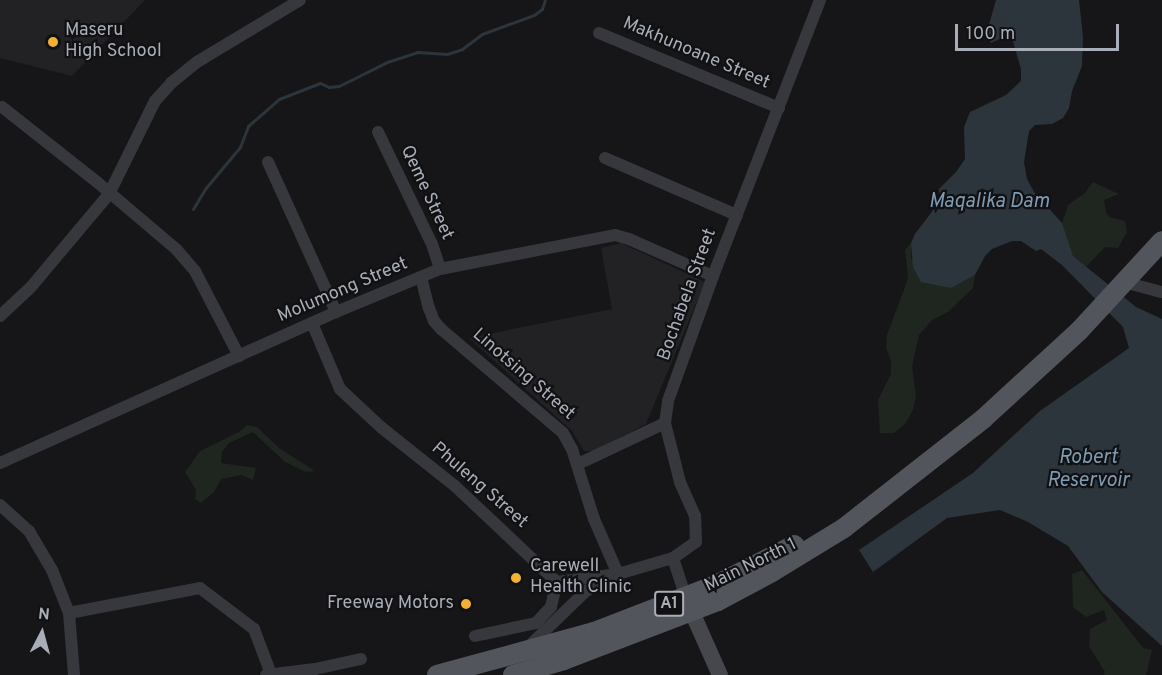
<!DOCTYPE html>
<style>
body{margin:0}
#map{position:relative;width:1162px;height:675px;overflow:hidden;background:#161618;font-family:Overpass,sans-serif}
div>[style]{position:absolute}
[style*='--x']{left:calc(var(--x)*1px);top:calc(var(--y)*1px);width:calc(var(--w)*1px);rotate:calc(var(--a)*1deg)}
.built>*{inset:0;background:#222225}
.green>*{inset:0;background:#1e261f}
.water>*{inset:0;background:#2c353c}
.stream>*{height:3px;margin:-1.5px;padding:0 1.5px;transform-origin:1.5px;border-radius:1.5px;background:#2c353c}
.minor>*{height:12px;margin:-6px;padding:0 6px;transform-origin:6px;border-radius:6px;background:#37383d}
.secondary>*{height:16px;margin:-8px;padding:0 8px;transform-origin:8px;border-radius:8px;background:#45474d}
.primary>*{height:20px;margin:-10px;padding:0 10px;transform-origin:10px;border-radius:10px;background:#53555c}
.dots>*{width:16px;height:16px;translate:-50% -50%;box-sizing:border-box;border:3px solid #111113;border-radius:50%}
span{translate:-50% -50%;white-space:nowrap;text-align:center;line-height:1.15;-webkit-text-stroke:4.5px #111113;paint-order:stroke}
.shield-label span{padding:2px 4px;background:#111113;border:2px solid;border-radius:4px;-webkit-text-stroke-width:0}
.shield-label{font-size:16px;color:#a8adb8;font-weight:700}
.poi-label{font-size:18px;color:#a8adb8}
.left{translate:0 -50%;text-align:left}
.right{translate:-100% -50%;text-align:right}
.street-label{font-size:18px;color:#a8adb8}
.water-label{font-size:20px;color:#7f9bb3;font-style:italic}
.north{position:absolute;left:12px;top:603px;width:60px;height:60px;-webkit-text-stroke:4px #111113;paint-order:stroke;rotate:6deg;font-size:16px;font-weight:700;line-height:24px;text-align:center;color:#a8adb8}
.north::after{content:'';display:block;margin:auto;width:21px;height:27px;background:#a8adb8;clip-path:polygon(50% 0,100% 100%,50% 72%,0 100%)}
.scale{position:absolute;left:955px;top:24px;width:164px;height:27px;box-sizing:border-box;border:3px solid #a8adb8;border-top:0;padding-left:8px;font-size:18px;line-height:21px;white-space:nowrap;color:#a8adb8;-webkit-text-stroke:4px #111113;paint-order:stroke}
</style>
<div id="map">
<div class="built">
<div style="clip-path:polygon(0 0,145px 0,72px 76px,0 58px)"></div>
<div style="clip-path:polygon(621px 243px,705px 282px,646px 424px,593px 451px,584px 451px,572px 431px,469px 338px,612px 309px,601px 248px)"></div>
</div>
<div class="green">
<div style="clip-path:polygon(1093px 182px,1119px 194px,1104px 200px,1106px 212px,1109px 217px,1125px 221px,1127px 232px,1118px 248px,1105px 247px,1086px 267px,1070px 253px,1062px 223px,1068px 205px,1085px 193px)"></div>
<div style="clip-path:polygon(911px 243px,911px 258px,950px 288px,975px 275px,973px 288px,948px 312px,932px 320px,919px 335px,912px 366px,916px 396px,913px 410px,905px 424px,894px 433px,880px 433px,878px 400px,891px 374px,891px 361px,886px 347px,887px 335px,904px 290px,908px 277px,905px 250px)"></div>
<div style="clip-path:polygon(247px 425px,257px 427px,279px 448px,315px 471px,306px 472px,285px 462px,253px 432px,229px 443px,222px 452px,221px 463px,256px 468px,253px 480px,241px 475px,221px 479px,214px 492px,201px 503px,195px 499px,196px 490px,185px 472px,200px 451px,239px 432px)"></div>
<div style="clip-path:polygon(1082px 570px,1143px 648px,1152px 650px,1146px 675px,1104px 675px,1105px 672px,1089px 646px,1090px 629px,1107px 620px,1104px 610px,1086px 617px,1073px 607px,1072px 574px)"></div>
</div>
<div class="water">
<div style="clip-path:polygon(996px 0,1079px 0,1083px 37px,1082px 66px,1072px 91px,1069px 108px,1063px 118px,1052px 124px,1035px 125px,1029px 131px,1024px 162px,1027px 179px,1034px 192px,1062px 223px,1073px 256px,1136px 307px,1162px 319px,1162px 646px,1102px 592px,1068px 546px,1028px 522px,1000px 510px,947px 518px,873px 572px,859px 550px,973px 473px,1040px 411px,1129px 348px,1123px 327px,1062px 265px,1041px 249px,1036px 251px,1021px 241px,1012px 241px,992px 249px,985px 256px,975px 275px,951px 288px,921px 282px,913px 267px,911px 243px,915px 234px,940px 201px,939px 189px,956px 172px,965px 159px,964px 127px,970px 112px,1006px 95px,1021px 81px,1021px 69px,1012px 38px,1006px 36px,991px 43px,986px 35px)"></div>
</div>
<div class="stream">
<div style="--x:193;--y:209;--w:23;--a:-59"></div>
<div style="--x:205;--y:189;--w:55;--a:-50.2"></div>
<div style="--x:240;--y:147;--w:22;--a:-69"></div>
<div style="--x:248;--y:126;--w:41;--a:-41.1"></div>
<div style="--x:279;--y:99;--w:44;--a:-21.3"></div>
<div style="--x:320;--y:83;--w:10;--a:24"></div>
<div style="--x:329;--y:87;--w:10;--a:-6"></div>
<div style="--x:339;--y:86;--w:54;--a:-26.6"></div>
<div style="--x:387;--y:62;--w:32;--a:-18"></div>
<div style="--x:417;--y:52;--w:30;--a:4"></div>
<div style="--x:447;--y:54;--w:16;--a:-18"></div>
<div style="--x:462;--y:49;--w:25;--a:-37"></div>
<div style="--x:482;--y:34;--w:55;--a:-20.1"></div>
<div style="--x:534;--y:15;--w:10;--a:-37"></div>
<div style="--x:542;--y:9;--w:9;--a:-72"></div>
</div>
<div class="minor">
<div style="--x:599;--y:33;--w:195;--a:22.6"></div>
<div style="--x:2;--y:107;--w:121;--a:38.3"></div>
<div style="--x:97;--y:182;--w:104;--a:40.3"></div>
<div style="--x:176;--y:249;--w:29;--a:49"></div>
<div style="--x:195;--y:271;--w:96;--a:62.6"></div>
<div style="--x:378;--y:132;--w:124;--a:64.3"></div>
<div style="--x:432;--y:244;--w:26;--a:72"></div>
<div style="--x:605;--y:158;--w:144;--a:23.4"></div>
<div style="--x:268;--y:162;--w:165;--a:65.6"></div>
<div style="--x:421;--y:277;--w:32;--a:76"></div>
<div style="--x:429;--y:308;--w:14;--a:69"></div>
<div style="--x:434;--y:321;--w:11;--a:49"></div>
<div style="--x:441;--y:329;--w:160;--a:40.4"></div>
<div style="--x:563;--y:433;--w:18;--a:61"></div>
<div style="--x:572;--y:449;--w:73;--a:72.6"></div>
<div style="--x:594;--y:519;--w:60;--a:66.4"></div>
<div style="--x:1124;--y:282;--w:39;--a:15"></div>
<div style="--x:0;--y:316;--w:42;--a:-43.1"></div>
<div style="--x:31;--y:287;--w:121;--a:-50"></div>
<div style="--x:109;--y:194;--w:104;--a:-63.7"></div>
<div style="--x:155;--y:101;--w:24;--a:-48"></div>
<div style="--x:171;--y:83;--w:33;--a:-39"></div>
<div style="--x:197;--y:62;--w:120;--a:-31"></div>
<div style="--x:312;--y:323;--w:72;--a:67"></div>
<div style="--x:340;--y:389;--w:57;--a:42.9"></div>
<div style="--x:382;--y:428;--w:93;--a:38.5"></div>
<div style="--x:455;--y:486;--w:140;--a:43.3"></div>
<div style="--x:557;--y:582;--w:62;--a:-7.5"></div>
<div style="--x:618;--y:574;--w:57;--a:-16.2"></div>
<div style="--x:0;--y:463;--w:368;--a:-24.2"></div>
<div style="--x:336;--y:312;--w:113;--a:-22.5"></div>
<div style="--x:440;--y:269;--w:178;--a:-11"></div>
<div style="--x:615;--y:235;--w:15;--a:16"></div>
<div style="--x:629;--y:239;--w:92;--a:23.8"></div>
<div style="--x:578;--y:464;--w:96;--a:-25.2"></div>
<div style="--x:0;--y:505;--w:39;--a:42"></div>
<div style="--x:29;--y:531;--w:45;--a:59.5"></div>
<div style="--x:52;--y:570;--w:46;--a:68.4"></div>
<div style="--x:69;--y:613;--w:62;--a:85.4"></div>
<div style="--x:686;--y:598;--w:42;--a:-108"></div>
<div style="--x:673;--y:558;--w:28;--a:-35"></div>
<div style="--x:696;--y:542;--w:26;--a:-92"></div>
<div style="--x:695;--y:516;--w:37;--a:-114"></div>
<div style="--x:680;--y:482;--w:61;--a:-104.3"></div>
<div style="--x:665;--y:423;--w:22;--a:-82"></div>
<div style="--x:668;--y:401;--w:133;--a:-70.2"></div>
<div style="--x:713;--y:276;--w:296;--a:-68.8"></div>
<div style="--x:69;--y:613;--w:133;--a:-10.8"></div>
<div style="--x:200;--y:588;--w:68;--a:37.2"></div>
<div style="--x:254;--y:629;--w:48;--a:69.3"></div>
<div style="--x:475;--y:636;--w:62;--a:-12"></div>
<div style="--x:536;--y:623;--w:22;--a:-47"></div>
<div style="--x:551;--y:607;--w:26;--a:-77"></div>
<div style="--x:527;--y:648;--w:82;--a:-44"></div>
<div style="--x:586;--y:591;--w:29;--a:-27"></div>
<div style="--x:266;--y:675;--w:49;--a:-7"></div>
<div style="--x:315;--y:669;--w:47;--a:-12.3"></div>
</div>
<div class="secondary">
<div style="--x:687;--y:601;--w:81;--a:66"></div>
</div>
<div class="primary">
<div style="--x:437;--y:675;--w:163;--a:-15.3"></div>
<div style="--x:594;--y:632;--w:131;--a:-21.1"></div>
<div style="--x:716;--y:585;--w:88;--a:-27.1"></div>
<div style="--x:513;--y:675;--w:53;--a:-16.4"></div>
<div style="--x:564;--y:660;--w:165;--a:-21"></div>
<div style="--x:718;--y:601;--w:61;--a:-28.2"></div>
<div style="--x:772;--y:572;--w:84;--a:-31.4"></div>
<div style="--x:844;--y:528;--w:177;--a:-38.1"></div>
<div style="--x:983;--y:419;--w:130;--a:-42.5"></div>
<div style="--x:1079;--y:331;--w:122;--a:-47.3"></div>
</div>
<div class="dots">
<div style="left:53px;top:42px;background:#f2b134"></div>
<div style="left:516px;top:578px;background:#f2b134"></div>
<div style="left:466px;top:604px;background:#f2b134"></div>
</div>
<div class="shield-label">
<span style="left:669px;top:604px">A1</span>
</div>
<div class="poi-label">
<span class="left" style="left:65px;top:42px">Maseru<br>High School</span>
<span class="left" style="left:530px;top:578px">Carewell<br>Health Clinic</span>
<span class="right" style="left:454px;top:604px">Freeway Motors</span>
</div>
<div class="street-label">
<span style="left:696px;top:54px;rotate:23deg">Makhunoane Street</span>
<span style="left:426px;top:193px;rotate:65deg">Qeme Street</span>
<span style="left:343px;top:291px;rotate:-23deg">Molumong Street</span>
<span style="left:688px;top:295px;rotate:-70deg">Bochabela Street</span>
<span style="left:523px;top:375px;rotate:41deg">Linotsing Street</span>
<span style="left:479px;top:486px;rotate:41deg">Phuleng Street</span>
<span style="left:751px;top:566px;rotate:-26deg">Main North 1</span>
</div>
<div class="water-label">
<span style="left:989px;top:202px">Maqalika Dam</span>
<span style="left:1088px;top:470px">Robert<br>Reservoir</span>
</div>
<div class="north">N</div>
<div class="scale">100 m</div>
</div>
